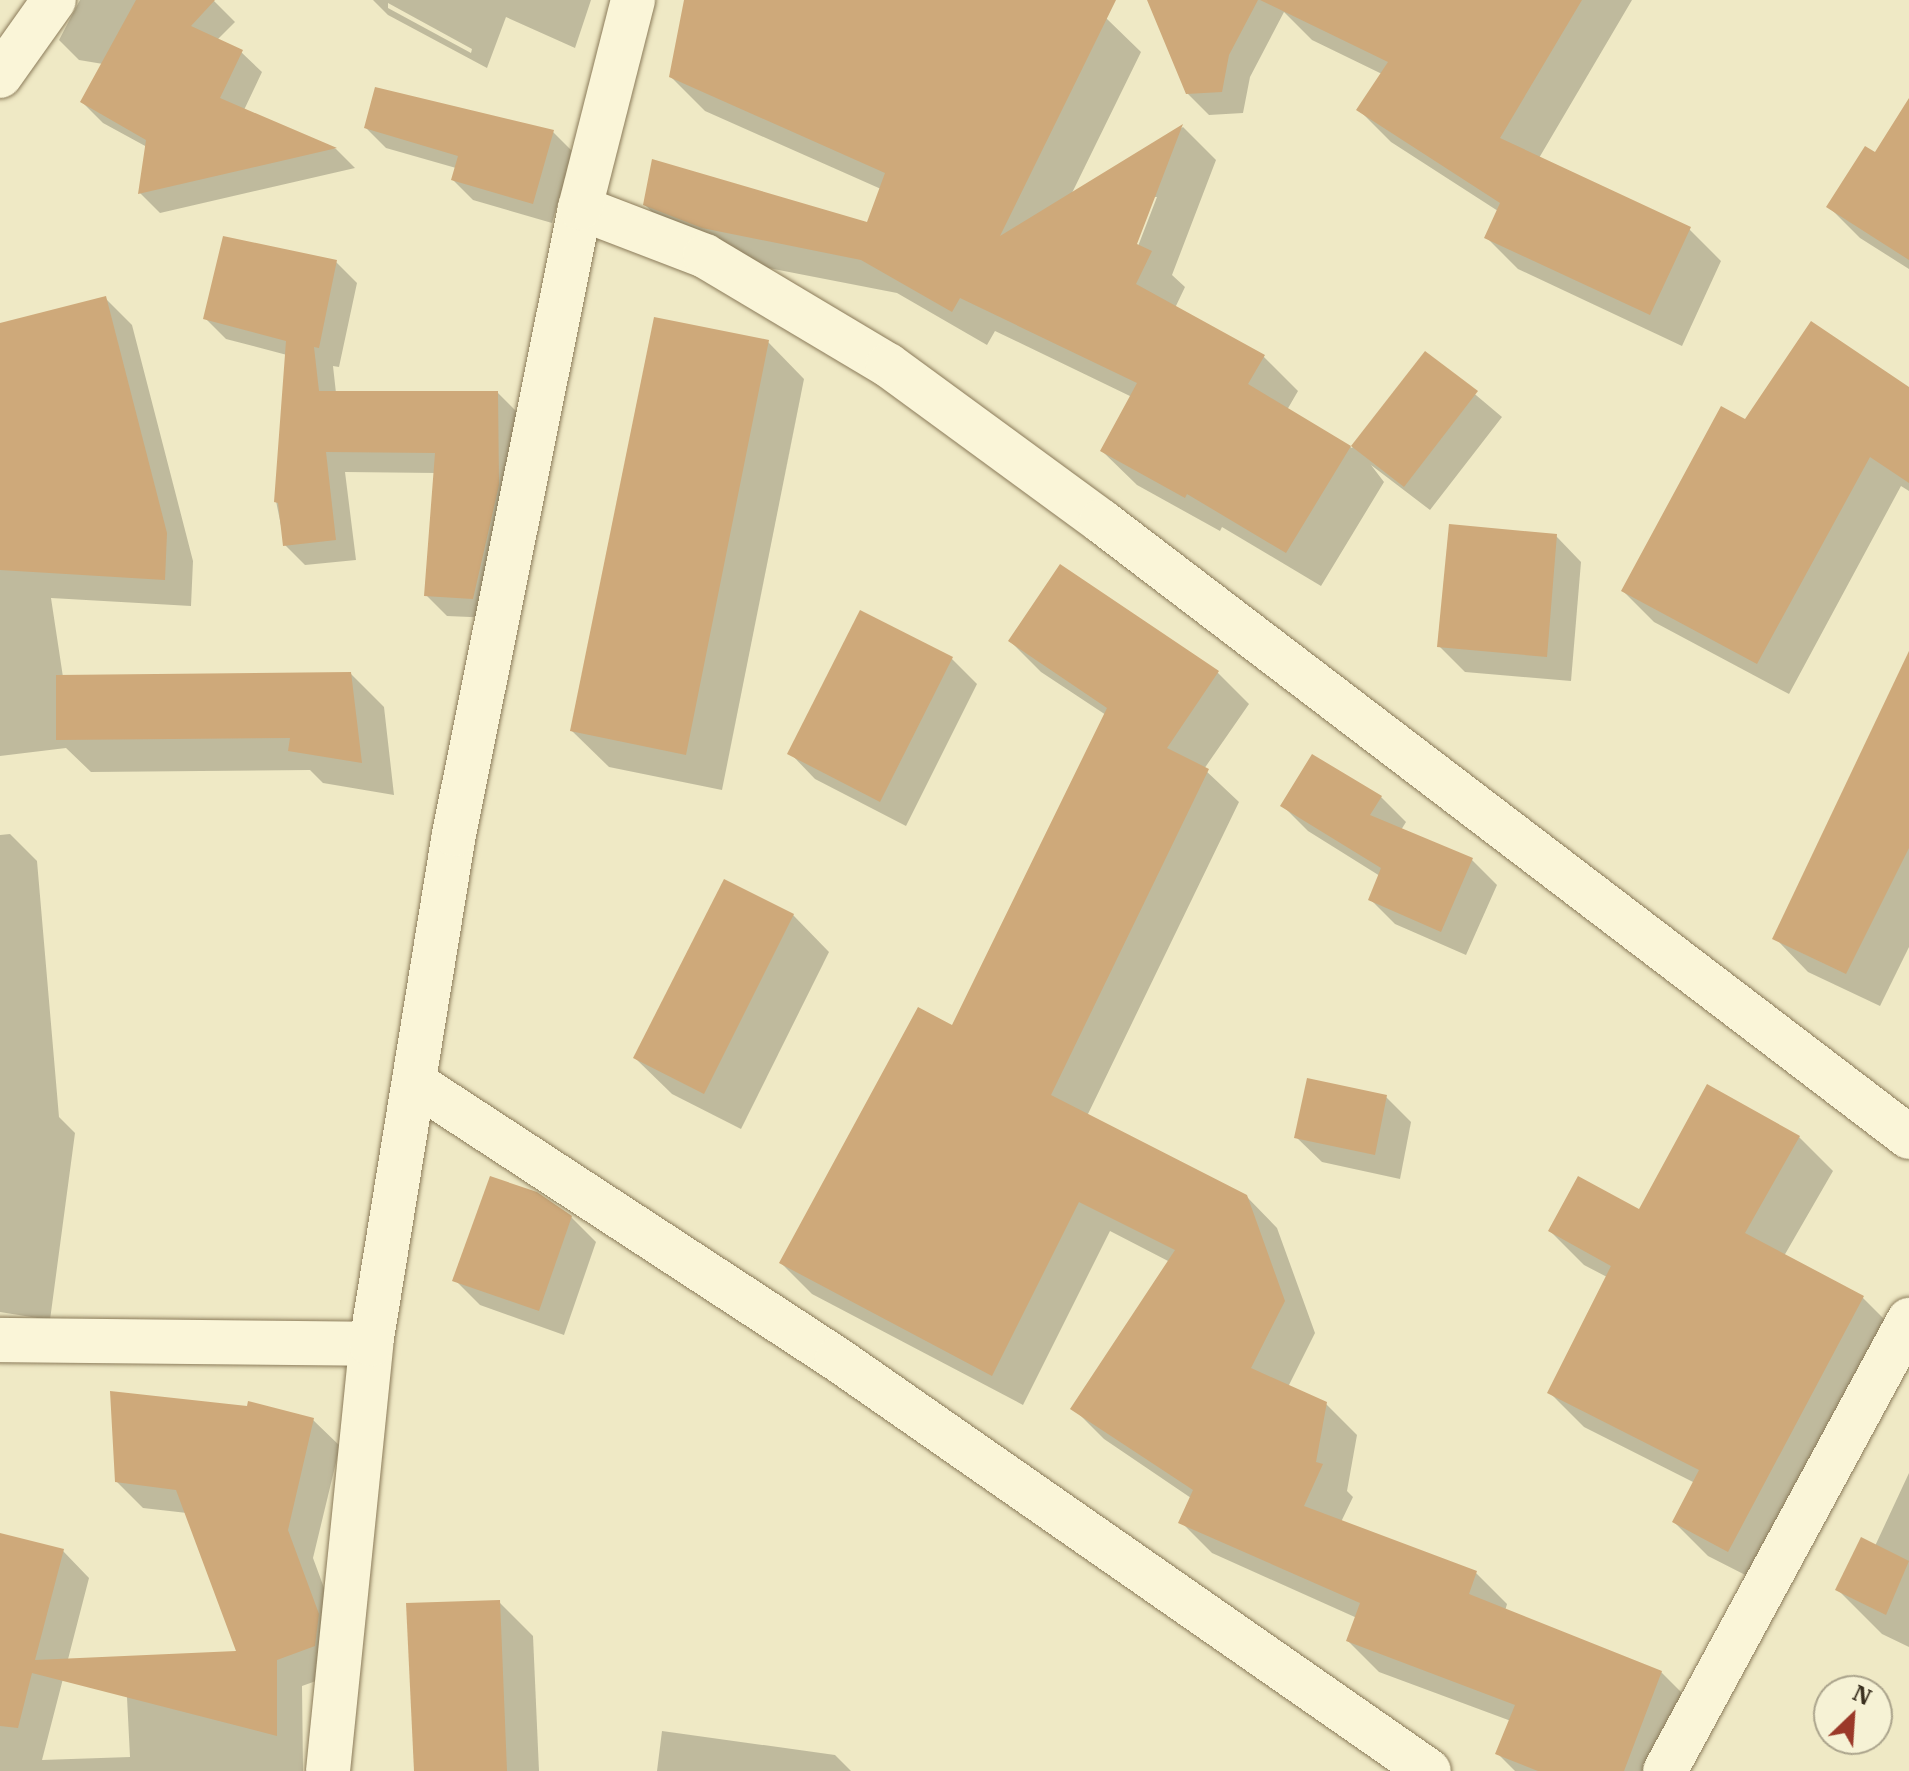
<!DOCTYPE html>
<style>
body{margin:0}
#map{position:relative;width:1909px;height:1771px;overflow:hidden;background:#efe9c5;font-family:"IBM Plex Serif",serif}
div>[style]{position:absolute}
[style*='--x']{left:calc(var(--x)*1px);top:calc(var(--y)*1px);width:calc(var(--w)*1px);rotate:calc(var(--a)*1deg)}
.shadow>*{inset:0;background:#0003}
.building>*{inset:0;background:#cea97a}
.roads{filter:drop-shadow(0 0 2px #8b7b5a) drop-shadow(0 0 2px #8b7b5a)}
.minor>*{height:44px;margin:-22px;padding:0 22px;transform-origin:22px;border-radius:22px;background:#faf5d8}
span{translate:-50% -50%;white-space:nowrap;text-align:center;line-height:1.15;-webkit-text-stroke:7px #f6f2d5;paint-order:stroke}
.north{position:absolute;left:1813px;top:1675px;width:80px;height:80px;box-sizing:border-box;background:#f6f2d5;border:2px solid #aba48c;border-radius:50%;rotate:25deg;font-size:22px;font-weight:700;line-height:32px;text-align:center;color:#3a301f}
.north::after{content:'';display:block;margin:auto;width:28px;height:36px;background:#9b3929;clip-path:polygon(50% 0,100% 100%,50% 72%,0 100%)}
</style>
<div id="map">
<div class="shadow">
<div style="clip-path:polygon(80px 0,213px 0,235px 22px,217px 40px,241px 52px,262px 72px,244px 110px,336px 149px,355px 168px,160px 213px,140px 193px,147px 147px,103px 123px,82px 102px,103px 64px,79px 60px,59px 40px)"></div>
<div style="clip-path:polygon(evenodd,373px 0,591px 0,575px 48px,506px 17px,487px 68px,388px 15px,373px 0,388px 3px,472px 49px,471px 53px,388px 8px,388px 3px)"></div>
<div style="clip-path:polygon(evenodd,686px 0,1069px 0,1106px 18px,1141px 52px,1071px 195px,1183px 127px,1216px 160px,1172px 275px,1185px 287px,1175px 308px,1263px 356px,1298px 391px,1287px 410px,1352px 448px,1426px 353px,1502px 417px,1430px 510px,1371px 465px,1384px 482px,1321px 586px,1222px 527px,1220px 531px,1137px 485px,1102px 451px,1132px 397px,995px 331px,987px 345px,897px 293px,738px 262px,680px 239px,645px 205px,868px 225px,881px 189px,705px 111px,671px 77px,686px 0,1153px 197px,1157px 197px,1135px 254px,1132px 253px,1153px 197px)"></div>
<div style="clip-path:polygon(1149px 0,1632px 0,1539px 158px,1689px 229px,1721px 261px,1682px 346px,1518px 269px,1486px 237px,1498px 211px,1391px 142px,1359px 110px,1382px 74px,1312px 40px,1284px 12px,1250px 77px,1243px 113px,1209px 115px,1187px 93px)"></div>
<div style="clip-path:polygon(1909px 102px,1909px 269px,1860px 238px,1828px 206px,1876px 155px)"></div>
<div style="clip-path:polygon(366px 128px,553px 132px,573px 152px,552px 223px,473px 200px,453px 180px,456px 168px,386px 148px)"></div>
<div style="clip-path:polygon(336px 262px,357px 283px,339px 367px,333px 366px,336px 393px,498px 393px,518px 413px,493px 618px,447px 616px,426px 595px,436px 473px,345px 472px,356px 560px,305px 565px,285px 545px,276px 501px,287px 355px,226px 339px,205px 318px)"></div>
<div style="clip-path:polygon(105px 298px,132px 325px,193px 561px,191px 606px,51px 598px,63px 677px,351px 674px,384px 707px,394px 795px,323px 783px,310px 770px,91px 772px,66px 748px,0 756px,0 325px)"></div>
<div style="clip-path:polygon(768px 342px,804px 379px,722px 790px,609px 767px,572px 731px)"></div>
<div style="clip-path:polygon(1909px 390px,1909px 491px,1901px 486px,1789px 694px,1654px 622px,1623px 591px,1745px 422px)"></div>
<div style="clip-path:polygon(1556px 536px,1581px 562px,1571px 681px,1465px 672px,1439px 646px)"></div>
<div style="clip-path:polygon(1061px 567px,1218px 673px,1249px 704px,1204px 769px,1239px 802px,1087px 1116px,1246px 1196px,1277px 1228px,1315px 1333px,1288px 1387px,1326px 1404px,1357px 1435px,1347px 1491px,1353px 1497px,1341px 1522px,1476px 1573px,1507px 1604px,1505px 1611px,1661px 1672px,1692px 1703px,1666px 1771px,1515px 1771px,1498px 1754px,1511px 1721px,1379px 1672px,1348px 1641px,1357px 1618px,1212px 1553px,1181px 1522px,1191px 1498px,1104px 1439px,1073px 1408px,1170px 1262px,1110px 1231px,1023px 1405px,812px 1294px,781px 1263px,952px 1028px,1106px 715px,1041px 672px,1010px 641px)"></div>
<div style="clip-path:polygon(861px 613px,952px 659px,977px 684px,906px 826px,815px 779px,790px 753px)"></div>
<div style="clip-path:polygon(1909px 686px,1909px 947px,1880px 1006px,1808px 972px,1775px 938px)"></div>
<div style="clip-path:polygon(1381px 797px,1406px 822px,1401px 830px,1472px 860px,1497px 885px,1466px 955px,1395px 924px,1370px 899px,1380px 876px,1308px 831px,1282px 805px)"></div>
<div style="clip-path:polygon(10px 834px,37px 861px,59px 1117px,75px 1133px,50px 1320px,0 1312px,0 835px)"></div>
<div style="clip-path:polygon(793px 915px,829px 952px,741px 1129px,672px 1094px,635px 1058px)"></div>
<div style="clip-path:polygon(1386px 1097px,1411px 1122px,1400px 1179px,1322px 1162px,1296px 1137px)"></div>
<div style="clip-path:polygon(1799px 1137px,1833px 1171px,1784px 1256px,1863px 1298px,1897px 1332px,1763px 1584px,1708px 1556px,1674px 1522px,1695px 1483px,1584px 1427px,1550px 1393px,1607px 1277px,1584px 1265px,1550px 1231px,1639px 1212px)"></div>
<div style="clip-path:polygon(571px 1217px,596px 1242px,564px 1335px,480px 1305px,455px 1280px)"></div>
<div style="clip-path:polygon(313px 1420px,340px 1446px,313px 1558px,344px 1642px,341px 1672px,302px 1686px,303px 1771px,0 1771px,0 1540px,63px 1551px,89px 1578px,42px 1760px,130px 1757px,125px 1658px,239px 1652px,187px 1513px,143px 1508px,117px 1482px)"></div>
<div style="clip-path:polygon(1909px 1473px,1909px 1647px,1882px 1634px,1838px 1590px,1875px 1546px)"></div>
<div style="clip-path:polygon(499px 1602px,533px 1636px,539px 1771px,416px 1771px)"></div>
<div style="clip-path:polygon(662px 1731px,835px 1755px,851px 1771px,657px 1771px)"></div>
</div>
<div class="building">
<div style="clip-path:polygon(136px 0,215px 0,191px 26px,243px 50px,220px 98px,337px 148px,138px 194px,146px 140px,80px 102px)"></div>
<div style="clip-path:polygon(684px 0,1116px 0,1000px 236px,1183px 124px,1137px 244px,1152px 251px,1136px 284px,1265px 355px,1248px 384px,1351px 446px,1286px 553px,1187px 494px,1185px 498px,1100px 451px,1137px 383px,960px 298px,952px 312px,861px 260px,702px 228px,643px 205px,652px 159px,867px 222px,885px 173px,669px 77px)"></div>
<div style="clip-path:polygon(1147px 0,1258px 0,1229px 55px,1222px 92px,1186px 94px)"></div>
<div style="clip-path:polygon(1260px 0,1582px 0,1500px 138px,1691px 227px,1650px 315px,1484px 238px,1500px 203px,1356px 110px,1388px 62px)"></div>
<div style="clip-path:polygon(375px 87px,554px 130px,533px 204px,451px 180px,458px 156px,364px 128px)"></div>
<div style="clip-path:polygon(1909px 98px,1909px 260px,1826px 207px,1865px 146px,1875px 152px)"></div>
<div style="clip-path:polygon(223px 236px,337px 260px,319px 348px,314px 347px,319px 391px,498px 391px,499px 485px,473px 599px,424px 596px,435px 453px,326px 452px,336px 540px,283px 546px,278px 503px,274px 502px,286px 341px,203px 319px)"></div>
<div style="clip-path:polygon(106px 296px,167px 533px,165px 580px,0 570px,0 323px)"></div>
<div style="clip-path:polygon(654px 317px,769px 340px,686px 755px,570px 731px)"></div>
<div style="clip-path:polygon(1811px 321px,1909px 387px,1909px 483px,1870px 457px,1757px 664px,1621px 591px,1721px 406px,1745px 419px)"></div>
<div style="clip-path:polygon(1425px 351px,1478px 391px,1404px 487px,1351px 446px)"></div>
<div style="clip-path:polygon(1449px 524px,1557px 534px,1547px 657px,1437px 647px)"></div>
<div style="clip-path:polygon(1060px 564px,1219px 671px,1167px 748px,1209px 769px,1051px 1095px,1247px 1195px,1285px 1301px,1251px 1368px,1327px 1402px,1316px 1462px,1323px 1464px,1304px 1506px,1477px 1571px,1469px 1594px,1662px 1671px,1624px 1771px,1538px 1771px,1495px 1754px,1515px 1705px,1346px 1641px,1360px 1603px,1178px 1523px,1193px 1490px,1070px 1409px,1175px 1250px,1079px 1202px,992px 1376px,779px 1263px,918px 1007px,952px 1025px,1107px 708px,1008px 641px)"></div>
<div style="clip-path:polygon(860px 610px,953px 657px,880px 802px,787px 754px)"></div>
<div style="clip-path:polygon(1909px 651px,1909px 848px,1846px 974px,1772px 939px)"></div>
<div style="clip-path:polygon(351px 672px,362px 763px,288px 751px,290px 738px,56px 740px,56px 675px)"></div>
<div style="clip-path:polygon(1312px 754px,1382px 796px,1370px 815px,1473px 858px,1441px 932px,1368px 900px,1381px 868px,1280px 806px)"></div>
<div style="clip-path:polygon(724px 879px,794px 914px,704px 1094px,633px 1058px)"></div>
<div style="clip-path:polygon(1307px 1078px,1387px 1095px,1375px 1155px,1294px 1138px)"></div>
<div style="clip-path:polygon(1707px 1084px,1800px 1136px,1745px 1233px,1864px 1296px,1728px 1552px,1672px 1522px,1699px 1470px,1547px 1393px,1611px 1266px,1548px 1231px,1578px 1176px,1639px 1209px)"></div>
<div style="clip-path:polygon(490px 1176px,537px 1192px,572px 1216px,539px 1311px,452px 1281px)"></div>
<div style="clip-path:polygon(110px 1391px,247px 1406px,248px 1401px,314px 1418px,288px 1530px,319px 1614px,315px 1646px,277px 1660px,277px 1736px,32px 1673px,18px 1728px,0 1726px,0 1533px,64px 1549px,35px 1660px,236px 1651px,176px 1490px,115px 1482px)"></div>
<div style="clip-path:polygon(1861px 1537px,1909px 1561px,1886px 1615px,1835px 1590px)"></div>
<div style="clip-path:polygon(500px 1600px,507px 1771px,414px 1771px,406px 1603px)"></div>
</div>
<div class="roads">
<div class="minor">
<div style="--x:0;--y:76;--w:93;--a:-54.6"></div>
<div style="--x:580;--y:208;--w:134;--a:21"></div>
<div style="--x:705;--y:256;--w:213;--a:30.8"></div>
<div style="--x:888;--y:365;--w:264;--a:36.2"></div>
<div style="--x:1101;--y:521;--w:1016;--a:37.32"></div>
<div style="--x:415;--y:1083;--w:504;--a:33.19"></div>
<div style="--x:837;--y:1359;--w:721;--a:34.84"></div>
<div style="--x:0;--y:1340;--w:371;--a:0.6"></div>
<div style="--x:328;--y:1771;--w:429;--a:-84.2"></div>
<div style="--x:371;--y:1344;--w:517;--a:-80.76"></div>
<div style="--x:454;--y:834;--w:639;--a:-78.62"></div>
<div style="--x:580;--y:208;--w:215;--a:-75.7"></div>
<div style="--x:1665;--y:1771;--w:513;--a:-61.59"></div>
</div>
</div>
<div class="north">N</div>
</div>
